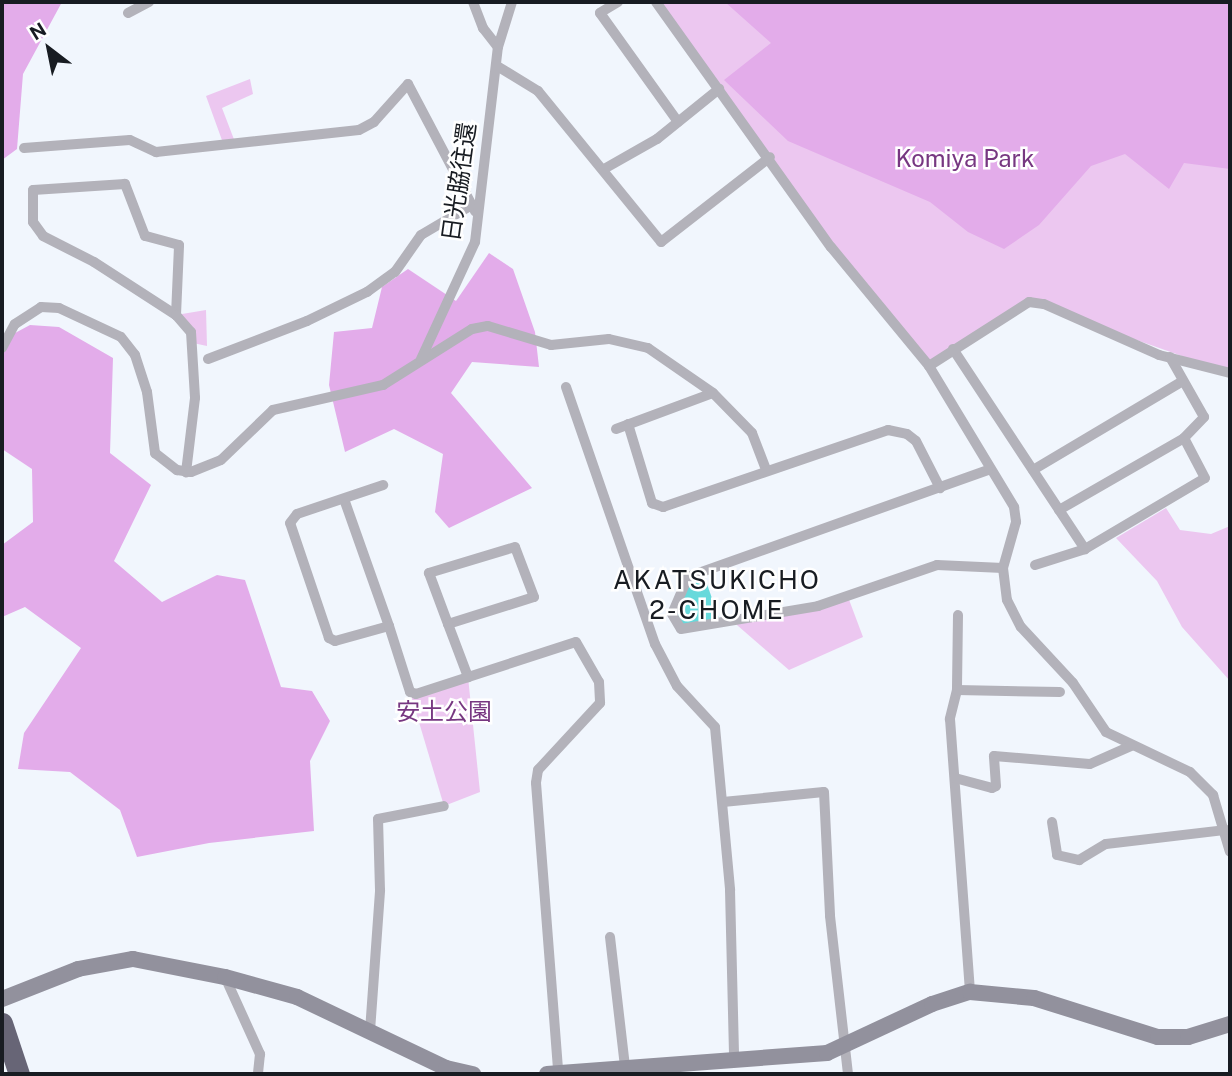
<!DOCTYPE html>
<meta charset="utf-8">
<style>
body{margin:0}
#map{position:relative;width:1232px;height:1076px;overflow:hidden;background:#f1f6fd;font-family:"Public Sans","Noto Sans JP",sans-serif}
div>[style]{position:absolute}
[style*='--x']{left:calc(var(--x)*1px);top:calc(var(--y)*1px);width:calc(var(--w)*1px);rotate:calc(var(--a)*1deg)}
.green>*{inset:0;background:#ecc7f0}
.forest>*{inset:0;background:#e3acea}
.water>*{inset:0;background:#67d9db}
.street>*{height:10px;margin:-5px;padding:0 5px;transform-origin:5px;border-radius:5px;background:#b3b2ba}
.secondary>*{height:16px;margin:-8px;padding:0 8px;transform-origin:8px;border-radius:8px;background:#92919d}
.highway>*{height:21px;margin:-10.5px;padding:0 10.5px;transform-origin:10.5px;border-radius:10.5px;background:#676576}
span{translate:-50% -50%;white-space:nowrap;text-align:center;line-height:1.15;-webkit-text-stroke:5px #fff;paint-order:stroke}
.park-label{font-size:24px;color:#773781}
.street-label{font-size:24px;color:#181c22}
.neighbourhood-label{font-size:26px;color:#181c22;letter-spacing:2px}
.frame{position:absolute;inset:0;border:4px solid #181c22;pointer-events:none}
.north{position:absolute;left:14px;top:14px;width:70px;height:70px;-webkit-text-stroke:5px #fff;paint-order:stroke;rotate:328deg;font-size:19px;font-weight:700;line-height:28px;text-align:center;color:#181c22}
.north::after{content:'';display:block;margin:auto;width:24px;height:32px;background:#181c22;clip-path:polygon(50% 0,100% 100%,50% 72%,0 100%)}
</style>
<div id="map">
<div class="green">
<div style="clip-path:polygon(651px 2px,1230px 2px,1230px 373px,1029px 302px,929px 366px,859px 279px)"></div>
<div style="clip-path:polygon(250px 79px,253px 94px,222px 108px,235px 142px,223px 143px,206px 96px)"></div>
<div style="clip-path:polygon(206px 310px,207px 346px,193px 343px,176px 315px)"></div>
<div style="clip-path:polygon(1166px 508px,1180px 530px,1211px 534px,1230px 526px,1230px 681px,1182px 627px,1157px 581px,1116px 538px)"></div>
<div style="clip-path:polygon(848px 597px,863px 637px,789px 670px,730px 619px)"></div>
<div style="clip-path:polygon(468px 677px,480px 792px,444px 806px,410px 692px)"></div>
</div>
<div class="forest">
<div style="clip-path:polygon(2px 2px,62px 2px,23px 74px,17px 149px,2px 160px)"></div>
<div style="clip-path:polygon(725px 2px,1230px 2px,1230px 169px,1184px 163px,1169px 189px,1125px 154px,1091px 166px,1039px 225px,1004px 249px,968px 232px,930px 202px,788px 141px,724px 80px,771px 43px)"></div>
<div style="clip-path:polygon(489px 253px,513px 269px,535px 332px,539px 367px,472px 362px,451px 393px,532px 488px,449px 528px,435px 512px,443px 454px,394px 429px,345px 452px,329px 385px,334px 332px,372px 328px,382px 287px,408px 269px,456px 301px)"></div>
<div style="clip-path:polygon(30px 325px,59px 327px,113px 358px,110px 453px,151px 485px,114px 561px,162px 602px,217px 575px,245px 580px,281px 687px,312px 691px,330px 721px,310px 761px,314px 831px,209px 843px,137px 857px,120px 810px,70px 772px,18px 769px,24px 733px,81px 648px,25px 607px,2px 617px,2px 545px,33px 522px,32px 469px,2px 449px,2px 340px)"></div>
</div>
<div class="water">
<div style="clip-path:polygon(702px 570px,720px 621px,681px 629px,675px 622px,678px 595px)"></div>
</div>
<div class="street">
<div style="--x:473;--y:2;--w:28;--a:69"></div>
<div style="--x:483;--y:28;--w:24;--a:52"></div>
<div style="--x:618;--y:2;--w:21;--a:149"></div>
<div style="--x:600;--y:13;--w:134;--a:54.4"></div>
<div style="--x:656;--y:2;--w:301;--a:54.5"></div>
<div style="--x:831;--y:247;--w:154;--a:50.5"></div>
<div style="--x:929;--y:366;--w:165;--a:58.9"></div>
<div style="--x:1014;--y:507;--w:15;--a:82"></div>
<div style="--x:1016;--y:522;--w:48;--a:105.8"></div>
<div style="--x:1003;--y:568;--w:32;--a:83"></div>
<div style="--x:1007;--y:600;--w:30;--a:63"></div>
<div style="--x:1021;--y:627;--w:76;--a:47.1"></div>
<div style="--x:1073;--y:683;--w:59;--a:56"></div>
<div style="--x:1106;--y:732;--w:93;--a:25.5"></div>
<div style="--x:1190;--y:772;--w:33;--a:45"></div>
<div style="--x:1213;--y:795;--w:59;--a:73.4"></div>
<div style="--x:128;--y:13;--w:24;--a:-28"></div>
<div style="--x:497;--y:66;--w:48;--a:31.4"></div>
<div style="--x:538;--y:91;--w:195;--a:50.8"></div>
<div style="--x:661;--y:242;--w:138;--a:-37.9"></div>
<div style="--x:24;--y:148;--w:106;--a:-4.3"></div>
<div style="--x:130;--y:140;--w:29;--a:25"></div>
<div style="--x:156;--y:152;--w:204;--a:-6.2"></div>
<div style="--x:359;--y:130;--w:17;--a:-28"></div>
<div style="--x:374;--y:122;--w:51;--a:-48.2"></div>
<div style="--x:408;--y:84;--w:144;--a:62.2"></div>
<div style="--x:604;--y:169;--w:61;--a:-29.5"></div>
<div style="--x:657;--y:139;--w:80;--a:-38.9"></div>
<div style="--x:176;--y:315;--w:70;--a:-87.5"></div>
<div style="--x:179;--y:245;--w:35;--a:-165"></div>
<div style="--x:145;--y:236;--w:56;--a:-111"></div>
<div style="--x:125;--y:184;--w:92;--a:176.3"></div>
<div style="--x:33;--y:190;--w:32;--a:90"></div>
<div style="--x:33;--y:222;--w:17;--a:54"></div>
<div style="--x:43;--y:236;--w:57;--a:27"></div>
<div style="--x:94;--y:262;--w:98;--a:32.9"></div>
<div style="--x:176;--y:315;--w:23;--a:49"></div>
<div style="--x:191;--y:332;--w:66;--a:86.5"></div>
<div style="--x:195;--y:398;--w:75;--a:96.9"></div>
<div style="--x:2;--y:348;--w:27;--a:-62"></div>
<div style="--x:15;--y:324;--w:31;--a:-33"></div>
<div style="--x:41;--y:307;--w:18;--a:3"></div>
<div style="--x:59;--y:308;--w:68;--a:25.1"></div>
<div style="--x:121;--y:337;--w:23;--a:52"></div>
<div style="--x:135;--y:355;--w:39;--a:72"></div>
<div style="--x:147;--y:392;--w:62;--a:82.5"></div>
<div style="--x:155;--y:453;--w:28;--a:38"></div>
<div style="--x:177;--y:470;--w:14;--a:8"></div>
<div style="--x:191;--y:472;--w:32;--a:-22"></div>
<div style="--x:221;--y:460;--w:72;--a:-43.9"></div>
<div style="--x:273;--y:410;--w:113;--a:-12.8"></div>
<div style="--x:383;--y:385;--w:105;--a:-32.2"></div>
<div style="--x:472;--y:329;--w:16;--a:-11"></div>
<div style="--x:488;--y:326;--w:66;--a:16.8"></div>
<div style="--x:551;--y:345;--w:58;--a:-5.9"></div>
<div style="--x:609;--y:339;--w:40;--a:13"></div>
<div style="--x:648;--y:348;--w:79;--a:34.7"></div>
<div style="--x:713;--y:393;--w:56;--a:45.7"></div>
<div style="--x:752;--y:433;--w:40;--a:69"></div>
<div style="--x:953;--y:349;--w:240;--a:56.6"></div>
<div style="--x:208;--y:359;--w:106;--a:-21"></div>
<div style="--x:307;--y:321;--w:67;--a:-25.8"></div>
<div style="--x:367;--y:292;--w:34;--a:-36"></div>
<div style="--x:395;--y:272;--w:45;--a:-54.9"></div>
<div style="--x:421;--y:235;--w:59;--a:-30.5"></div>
<div style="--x:421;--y:359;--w:129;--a:-65.2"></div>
<div style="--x:475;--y:242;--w:196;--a:-83.3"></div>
<div style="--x:498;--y:47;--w:47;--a:-72.7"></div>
<div style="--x:929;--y:366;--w:119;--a:-32.6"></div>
<div style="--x:1029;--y:302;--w:15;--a:8"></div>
<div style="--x:1044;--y:304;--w:126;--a:23.9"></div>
<div style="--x:1159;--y:355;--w:73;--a:14.2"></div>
<div style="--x:566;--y:387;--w:272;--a:70.9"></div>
<div style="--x:655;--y:644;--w:47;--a:62.4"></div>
<div style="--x:677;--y:686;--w:56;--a:47.2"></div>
<div style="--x:715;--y:727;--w:164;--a:84.7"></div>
<div style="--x:730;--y:890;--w:169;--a:88.6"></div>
<div style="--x:628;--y:424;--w:83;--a:73.1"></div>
<div style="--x:652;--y:503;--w:12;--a:20"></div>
<div style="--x:663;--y:507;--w:238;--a:-18.9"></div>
<div style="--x:888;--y:430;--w:19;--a:12"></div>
<div style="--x:907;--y:434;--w:11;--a:38"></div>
<div style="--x:916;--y:441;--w:53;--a:62.9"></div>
<div style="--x:616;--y:429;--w:103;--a:-20.4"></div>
<div style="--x:988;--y:470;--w:319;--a:160.4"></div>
<div style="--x:688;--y:577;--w:40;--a:113.4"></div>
<div style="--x:672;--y:614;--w:17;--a:59"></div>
<div style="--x:681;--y:629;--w:139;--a:-9.5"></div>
<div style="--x:818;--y:606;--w:126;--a:-19"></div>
<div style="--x:937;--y:565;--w:66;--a:2.6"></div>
<div style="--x:1033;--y:470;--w:174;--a:-30.7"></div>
<div style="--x:344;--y:499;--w:135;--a:70.5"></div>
<div style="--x:389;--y:626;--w:56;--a:164.5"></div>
<div style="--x:335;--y:641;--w:7;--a:-153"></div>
<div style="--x:329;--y:638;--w:121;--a:-108.7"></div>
<div style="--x:290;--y:523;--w:11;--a:-52"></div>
<div style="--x:297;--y:514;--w:91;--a:-18.6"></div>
<div style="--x:1059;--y:510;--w:144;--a:-29.9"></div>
<div style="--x:1035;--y:565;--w:52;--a:-17.7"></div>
<div style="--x:1085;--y:549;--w:139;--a:-30.6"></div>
<div style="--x:1205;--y:478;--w:45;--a:-117.7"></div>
<div style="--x:1184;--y:438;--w:29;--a:-46"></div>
<div style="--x:1204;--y:417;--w:69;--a:-119.5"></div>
<div style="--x:958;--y:615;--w:75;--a:90.8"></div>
<div style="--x:957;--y:690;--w:30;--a:104"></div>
<div style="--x:950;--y:719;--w:274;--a:85.8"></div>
<div style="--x:448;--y:624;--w:90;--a:-17.4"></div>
<div style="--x:534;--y:597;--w:53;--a:-110.8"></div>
<div style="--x:515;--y:547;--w:90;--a:163.2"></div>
<div style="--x:429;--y:573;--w:54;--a:69.6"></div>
<div style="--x:448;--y:624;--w:57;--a:69.3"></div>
<div style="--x:389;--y:626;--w:69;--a:72.3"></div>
<div style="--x:410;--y:692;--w:6;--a:18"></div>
<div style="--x:416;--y:694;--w:168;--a:-18"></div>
<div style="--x:576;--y:642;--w:46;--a:60.1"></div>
<div style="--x:599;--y:682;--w:21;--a:87"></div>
<div style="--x:600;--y:703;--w:91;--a:132.8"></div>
<div style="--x:538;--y:770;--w:13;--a:99"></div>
<div style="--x:536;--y:783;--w:290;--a:85.6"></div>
<div style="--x:957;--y:690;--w:103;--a:1.1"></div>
<div style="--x:955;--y:778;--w:38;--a:15"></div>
<div style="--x:992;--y:788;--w:4;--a:-27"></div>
<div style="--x:996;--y:786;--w:30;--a:-94"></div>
<div style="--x:994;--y:756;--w:96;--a:4.8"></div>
<div style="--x:1090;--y:764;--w:45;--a:-23.7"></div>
<div style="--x:723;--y:802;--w:101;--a:-5.7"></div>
<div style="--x:824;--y:792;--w:124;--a:87.2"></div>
<div style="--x:830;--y:916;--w:159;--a:83.5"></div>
<div style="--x:1052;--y:822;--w:33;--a:81"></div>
<div style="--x:1057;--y:855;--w:23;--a:13"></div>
<div style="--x:1079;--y:860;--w:31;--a:-31"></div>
<div style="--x:1106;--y:844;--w:121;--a:-6.7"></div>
<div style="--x:610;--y:937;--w:131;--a:83.4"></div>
<div style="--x:225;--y:977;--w:85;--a:65.6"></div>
<div style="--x:260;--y:1054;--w:20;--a:96"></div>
<div style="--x:370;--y:1031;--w:141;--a:-85.9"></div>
<div style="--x:380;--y:890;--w:71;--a:-91.6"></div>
<div style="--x:378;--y:819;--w:67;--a:-11.1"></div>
</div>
<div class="secondary">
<div style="--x:2;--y:999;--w:82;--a:-21.5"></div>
<div style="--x:78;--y:969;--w:56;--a:-10.3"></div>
<div style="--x:133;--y:959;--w:94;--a:11.1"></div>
<div style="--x:225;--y:977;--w:75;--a:15.5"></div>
<div style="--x:297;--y:997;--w:165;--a:25.5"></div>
<div style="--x:446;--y:1068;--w:28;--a:13"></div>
<div style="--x:547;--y:1074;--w:281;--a:-4.3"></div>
<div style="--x:827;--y:1053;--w:116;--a:-25"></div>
<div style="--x:932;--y:1004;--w:40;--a:-18"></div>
<div style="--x:970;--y:992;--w:64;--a:5.4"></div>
<div style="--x:1034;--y:998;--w:130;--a:17.5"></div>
<div style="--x:1158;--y:1037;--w:30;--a:0"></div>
<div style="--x:1188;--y:1037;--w:44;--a:-17.2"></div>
</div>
<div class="highway">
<div style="--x:2;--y:1023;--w:54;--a:71.6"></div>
</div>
<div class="park-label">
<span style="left:965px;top:159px">Komiya Park</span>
<span style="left:444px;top:712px">安土公園</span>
</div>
<div class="street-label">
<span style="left:459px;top:182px;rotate:-82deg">日光脇往還</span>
</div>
<div class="neighbourhood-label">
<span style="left:717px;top:595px">AKATSUKICHO<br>2-CHOME</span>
</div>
<div class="frame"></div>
<div class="north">N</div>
</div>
